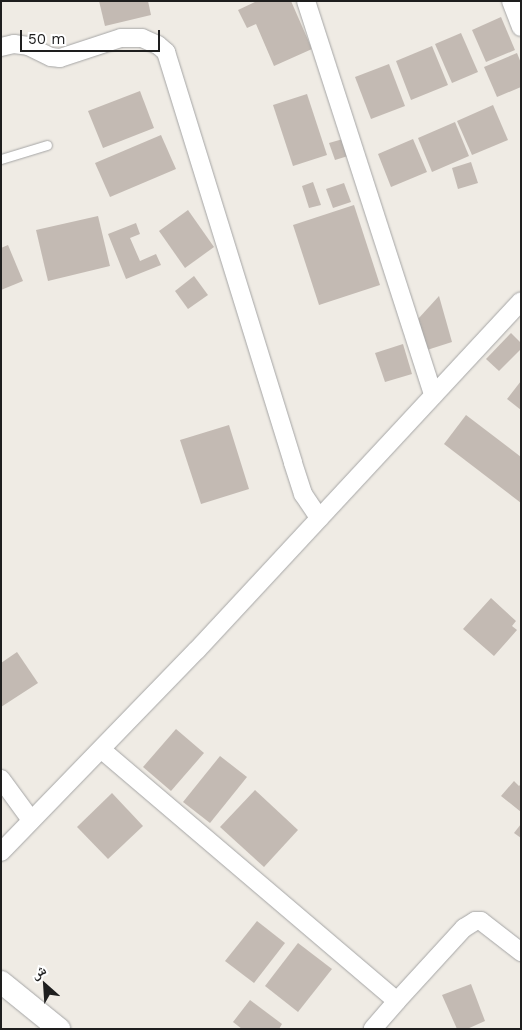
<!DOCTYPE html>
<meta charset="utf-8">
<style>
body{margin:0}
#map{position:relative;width:522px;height:1030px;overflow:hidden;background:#efebe4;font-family:"Work Sans","Noto Naskh Arabic",sans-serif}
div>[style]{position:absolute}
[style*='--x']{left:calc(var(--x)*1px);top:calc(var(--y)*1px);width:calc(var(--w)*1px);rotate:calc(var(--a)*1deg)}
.building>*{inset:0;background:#c3bab3}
.roads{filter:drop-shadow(0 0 1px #a5a5a5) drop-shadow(0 0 1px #a5a5a5)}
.service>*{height:9px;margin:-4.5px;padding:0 4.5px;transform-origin:4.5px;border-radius:4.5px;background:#fff}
.minor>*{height:18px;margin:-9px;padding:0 9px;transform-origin:9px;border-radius:9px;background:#fff}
.tertiary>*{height:22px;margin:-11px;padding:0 11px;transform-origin:11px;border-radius:11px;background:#fff}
span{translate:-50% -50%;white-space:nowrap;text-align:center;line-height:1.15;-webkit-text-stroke:4.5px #fff;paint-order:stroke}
.frame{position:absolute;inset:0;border:2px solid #1e1e1e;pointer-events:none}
.north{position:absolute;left:20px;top:960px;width:50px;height:50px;-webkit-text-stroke:4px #fff;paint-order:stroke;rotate:334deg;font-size:14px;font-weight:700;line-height:20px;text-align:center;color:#1e1e1e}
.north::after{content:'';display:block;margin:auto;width:18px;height:22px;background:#1e1e1e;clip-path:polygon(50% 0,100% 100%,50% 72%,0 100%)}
.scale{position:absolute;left:20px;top:30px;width:140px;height:22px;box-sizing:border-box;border:2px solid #1e1e1e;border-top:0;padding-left:6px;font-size:15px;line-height:18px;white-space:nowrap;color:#1e1e1e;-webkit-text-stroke:4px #fff;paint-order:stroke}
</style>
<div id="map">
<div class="building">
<div style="clip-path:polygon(99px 1px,148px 1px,151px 15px,105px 26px)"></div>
<div style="clip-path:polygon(257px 1px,291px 1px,312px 49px,274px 66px,256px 24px,247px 28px,238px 10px)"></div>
<div style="clip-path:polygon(501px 17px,515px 50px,486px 62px,472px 30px)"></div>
<div style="clip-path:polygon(461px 33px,478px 72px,452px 83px,435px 44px)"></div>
<div style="clip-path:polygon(432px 46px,448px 85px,411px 100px,396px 61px)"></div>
<div style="clip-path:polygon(517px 53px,521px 63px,521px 87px,497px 97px,484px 67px)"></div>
<div style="clip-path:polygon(389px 64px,405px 106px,371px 119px,355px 77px)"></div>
<div style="clip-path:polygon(140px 91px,154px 128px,103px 148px,88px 111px)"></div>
<div style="clip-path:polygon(307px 94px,327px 155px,293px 166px,273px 105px)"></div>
<div style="clip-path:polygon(493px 105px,508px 140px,472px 155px,457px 121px)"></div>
<div style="clip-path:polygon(455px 122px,469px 156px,432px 172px,418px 138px)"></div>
<div style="clip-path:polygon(161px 135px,176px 169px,110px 197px,95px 163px)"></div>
<div style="clip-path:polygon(343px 139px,348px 156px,335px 160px,329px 143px)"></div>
<div style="clip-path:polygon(413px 139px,427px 172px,391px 187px,378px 154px)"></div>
<div style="clip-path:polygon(471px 162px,478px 183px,458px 189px,452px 168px)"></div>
<div style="clip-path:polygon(313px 182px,321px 205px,309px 208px,302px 186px)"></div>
<div style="clip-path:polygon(344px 183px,351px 202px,333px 208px,326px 189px)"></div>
<div style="clip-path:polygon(354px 205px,380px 285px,319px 305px,293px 225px)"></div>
<div style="clip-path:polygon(188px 210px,214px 247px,185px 268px,159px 231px)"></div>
<div style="clip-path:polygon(98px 216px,110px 266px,48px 281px,36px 230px)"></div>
<div style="clip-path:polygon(136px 223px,140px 234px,130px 238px,140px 261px,156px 254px,161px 265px,126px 279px,108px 234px)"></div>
<div style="clip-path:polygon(8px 245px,23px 281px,1px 290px,1px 248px)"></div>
<div style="clip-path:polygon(194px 276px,208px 295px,188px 309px,175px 291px)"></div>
<div style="clip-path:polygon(439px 296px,452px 342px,427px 350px,418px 319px)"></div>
<div style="clip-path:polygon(511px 333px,521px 343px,521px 349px,499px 371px,486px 359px)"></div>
<div style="clip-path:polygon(403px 344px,412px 374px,385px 382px,375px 353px)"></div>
<div style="clip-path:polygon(521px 381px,521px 410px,507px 399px)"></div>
<div style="clip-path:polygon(466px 415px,521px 457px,521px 503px,444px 444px)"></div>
<div style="clip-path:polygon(229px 425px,249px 489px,201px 504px,180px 440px)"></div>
<div style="clip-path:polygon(491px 598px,516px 621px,512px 626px,517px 630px,494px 656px,463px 629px)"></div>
<div style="clip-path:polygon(17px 652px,38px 683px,1px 707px,1px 663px)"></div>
<div style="clip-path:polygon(176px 729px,204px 753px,171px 791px,143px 767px)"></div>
<div style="clip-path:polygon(220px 756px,247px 777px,210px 823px,183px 802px)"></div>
<div style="clip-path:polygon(514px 781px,519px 786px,521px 784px,521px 812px,501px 796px)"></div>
<div style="clip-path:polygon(255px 790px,298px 830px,264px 867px,220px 827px)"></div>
<div style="clip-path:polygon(112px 793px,143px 826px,108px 859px,77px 827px)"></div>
<div style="clip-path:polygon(521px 824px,521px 838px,514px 833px)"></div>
<div style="clip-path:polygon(257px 921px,285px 943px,254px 983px,225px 961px)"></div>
<div style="clip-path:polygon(298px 943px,332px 969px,298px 1012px,265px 986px)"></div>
<div style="clip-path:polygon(471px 984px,485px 1021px,467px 1029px,457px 1029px,442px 995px)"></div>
<div style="clip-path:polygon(250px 1000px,282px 1024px,279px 1029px,242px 1029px,233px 1022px)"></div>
</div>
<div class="roads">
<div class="service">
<div style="--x:1;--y:159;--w:48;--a:-16.9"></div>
</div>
<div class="minor">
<div style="--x:306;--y:1;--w:414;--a:72.1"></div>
<div style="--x:511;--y:1;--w:28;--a:69"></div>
<div style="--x:1;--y:47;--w:13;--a:-13"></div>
<div style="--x:14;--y:44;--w:14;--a:8"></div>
<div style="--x:28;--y:46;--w:25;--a:26"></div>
<div style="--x:51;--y:57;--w:9;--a:6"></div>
<div style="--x:60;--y:58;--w:64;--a:-18.2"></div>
<div style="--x:121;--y:38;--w:21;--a:0"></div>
<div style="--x:142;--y:38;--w:17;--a:24"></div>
<div style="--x:158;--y:45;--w:11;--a:41"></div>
<div style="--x:166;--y:52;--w:430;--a:72.8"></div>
<div style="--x:293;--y:463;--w:33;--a:72"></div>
<div style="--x:303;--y:494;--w:29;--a:56"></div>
<div style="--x:102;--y:750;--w:387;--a:40.4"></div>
<div style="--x:397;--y:1001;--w:37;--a:131"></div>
<div style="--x:1;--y:779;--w:51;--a:53.8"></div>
<div style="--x:1;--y:852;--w:281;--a:-45.9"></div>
<div style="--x:197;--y:650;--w:476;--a:-47.1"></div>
<div style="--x:397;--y:1001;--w:99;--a:-47.5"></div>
<div style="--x:464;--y:928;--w:13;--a:-32"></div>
<div style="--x:475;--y:921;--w:6;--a:0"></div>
<div style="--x:481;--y:921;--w:51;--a:37.8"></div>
</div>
<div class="tertiary">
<div style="--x:1;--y:982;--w:75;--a:39"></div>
</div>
</div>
<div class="frame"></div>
<div class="north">ش</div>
<div class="scale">50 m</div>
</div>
